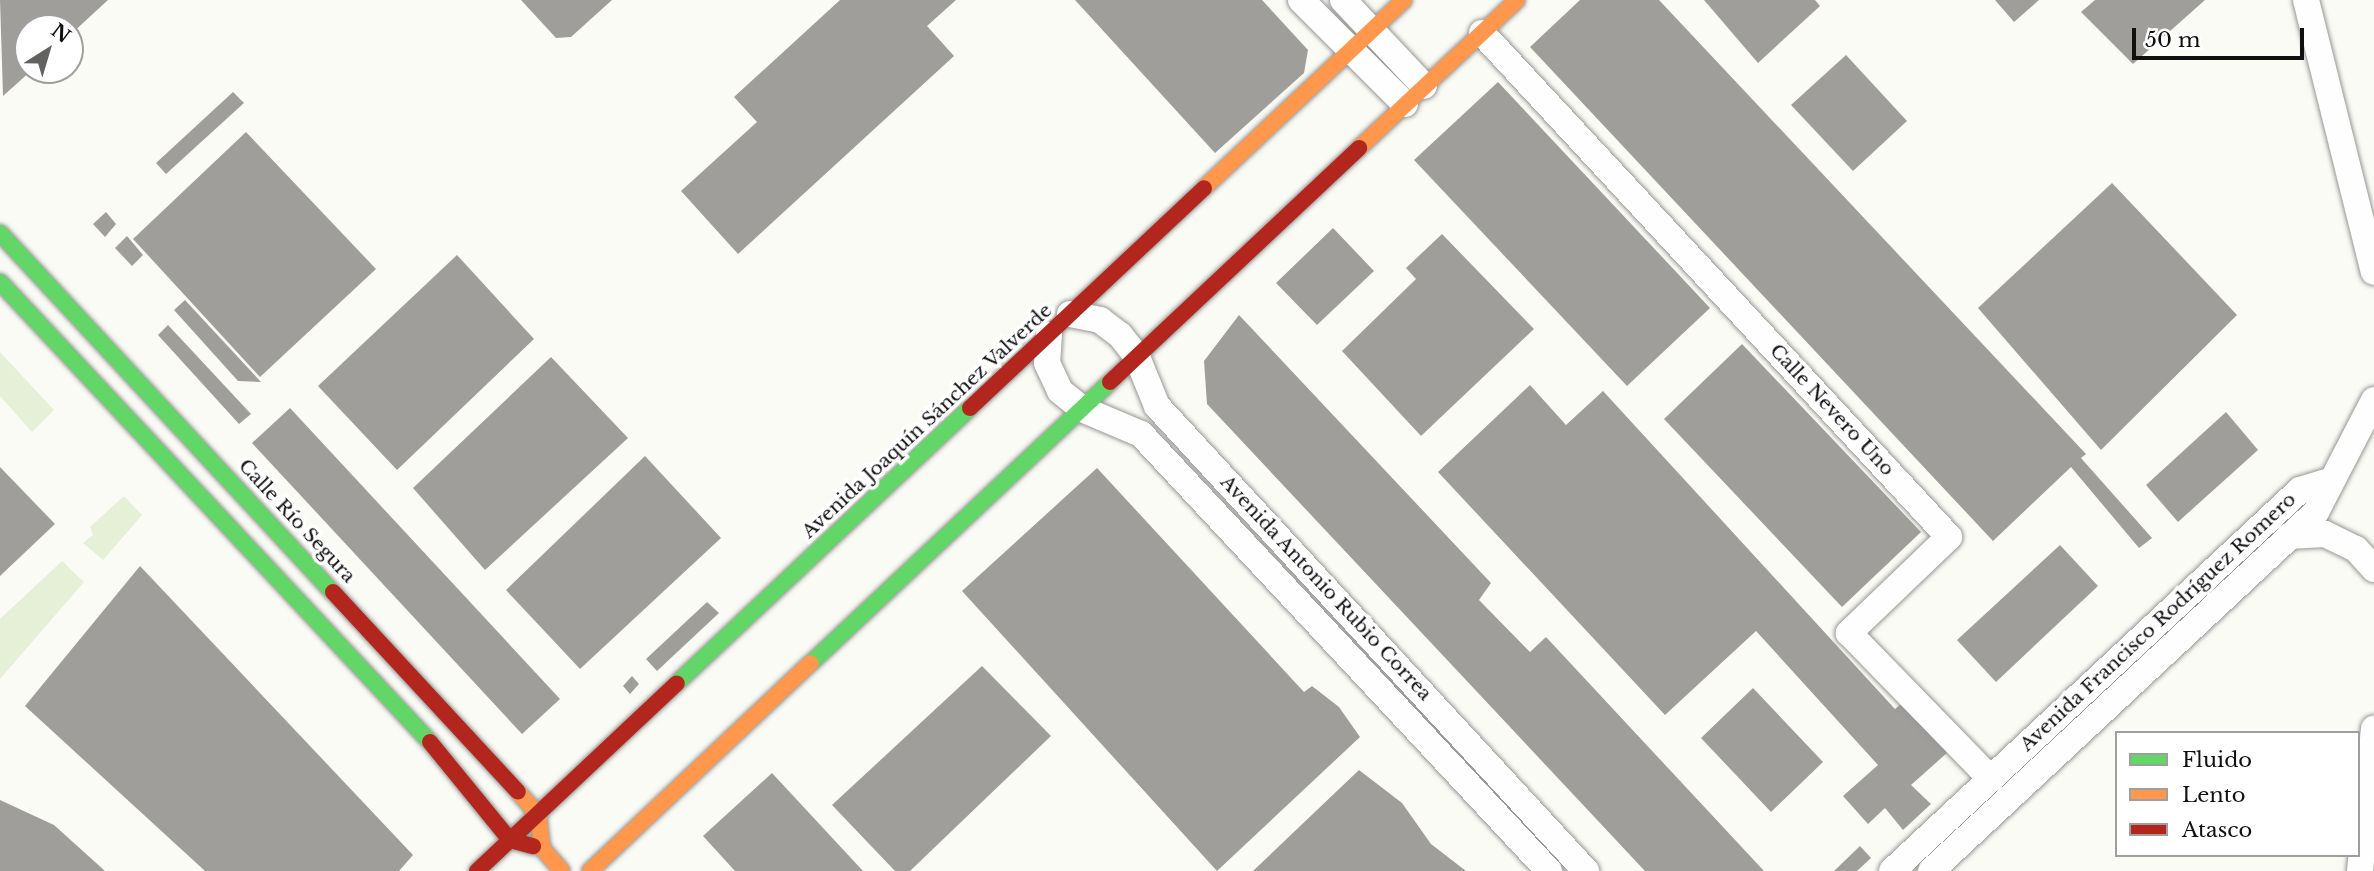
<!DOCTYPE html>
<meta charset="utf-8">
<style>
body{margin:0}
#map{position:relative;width:2374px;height:871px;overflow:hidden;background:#fbfbf6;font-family:"Libre Baskerville",serif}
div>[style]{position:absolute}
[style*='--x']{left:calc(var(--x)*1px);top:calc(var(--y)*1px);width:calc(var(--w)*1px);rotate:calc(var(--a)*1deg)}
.green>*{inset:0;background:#e5f0d7}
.building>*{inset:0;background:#9f9e9b}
.roads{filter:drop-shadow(0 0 2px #969694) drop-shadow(0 0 2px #969694)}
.street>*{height:26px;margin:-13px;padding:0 13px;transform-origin:13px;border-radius:13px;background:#fefefe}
.fast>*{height:16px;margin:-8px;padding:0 8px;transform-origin:8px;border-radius:8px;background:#63d668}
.slow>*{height:16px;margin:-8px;padding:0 8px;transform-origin:8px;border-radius:8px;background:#ff974d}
.jam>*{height:16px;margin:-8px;padding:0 8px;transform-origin:8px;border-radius:8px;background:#b3261e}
span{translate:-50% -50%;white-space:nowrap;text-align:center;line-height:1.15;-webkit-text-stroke:7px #fff;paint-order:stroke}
.street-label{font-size:19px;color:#101010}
.legend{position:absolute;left:2115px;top:731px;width:245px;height:126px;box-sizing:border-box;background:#fff;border:2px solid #9f9f9f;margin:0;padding:9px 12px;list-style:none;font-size:21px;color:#101010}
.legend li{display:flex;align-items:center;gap:14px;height:35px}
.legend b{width:35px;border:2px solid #9f9f9f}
.north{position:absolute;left:14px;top:14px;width:70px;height:70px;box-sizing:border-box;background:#fff;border:2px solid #9f9f9f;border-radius:50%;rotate:37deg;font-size:19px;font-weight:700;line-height:28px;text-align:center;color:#101010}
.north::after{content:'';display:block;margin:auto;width:24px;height:32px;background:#626260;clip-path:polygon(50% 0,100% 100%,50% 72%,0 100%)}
.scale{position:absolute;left:2132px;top:28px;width:172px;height:32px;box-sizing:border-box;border:4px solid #101010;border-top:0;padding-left:9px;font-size:21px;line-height:24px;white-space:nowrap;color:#101010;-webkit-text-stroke:5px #fff;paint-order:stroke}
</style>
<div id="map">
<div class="green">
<div style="clip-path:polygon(0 352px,54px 410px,32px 432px,0 396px)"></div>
<div style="clip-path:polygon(124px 496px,142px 515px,103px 560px,83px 543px,93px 535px,90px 527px)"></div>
<div style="clip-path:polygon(62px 561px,84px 582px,0 679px,0 619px)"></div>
</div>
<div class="building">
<div style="clip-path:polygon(0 0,108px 0,70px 35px,70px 28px,28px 28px,32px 70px,3px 96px)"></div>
<div style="clip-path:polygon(521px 0,612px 0,571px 37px,556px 38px)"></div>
<div style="clip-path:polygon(840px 0,956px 0,927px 26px,954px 56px,738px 254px,681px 191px,757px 122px,734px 97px)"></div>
<div style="clip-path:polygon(1075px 0,1262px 0,1308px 50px,1304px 73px,1215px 153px)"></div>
<div style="clip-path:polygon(1580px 0,1659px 0,2086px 454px,2081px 458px,2152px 538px,2139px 548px,2071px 467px,1993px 541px,1530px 47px)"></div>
<div style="clip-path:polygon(1704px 0,1815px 0,1820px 6px,1758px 63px)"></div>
<div style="clip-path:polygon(1995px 0,2039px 0,2014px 22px)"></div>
<div style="clip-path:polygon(2095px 0,2205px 0,2133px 64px,2081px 12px)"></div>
<div style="clip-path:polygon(1846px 55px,1907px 121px,1853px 171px,1791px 105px)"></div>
<div style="clip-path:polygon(1498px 82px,1710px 308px,1627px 386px,1414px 160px)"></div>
<div style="clip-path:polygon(233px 92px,244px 103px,166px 174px,156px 163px)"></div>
<div style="clip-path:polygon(246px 132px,376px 269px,260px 377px,133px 239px)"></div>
<div style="clip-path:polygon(2112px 183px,2237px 315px,2101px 450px,1978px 308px)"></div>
<div style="clip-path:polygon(106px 212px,116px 224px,105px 237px,93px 224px)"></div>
<div style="clip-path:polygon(1333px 228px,1374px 271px,1317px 325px,1276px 283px)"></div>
<div style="clip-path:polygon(1442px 234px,1534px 329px,1421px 436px,1342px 351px,1416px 279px,1406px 268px)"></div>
<div style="clip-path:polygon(127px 236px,143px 255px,132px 266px,115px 248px)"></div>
<div style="clip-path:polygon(457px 255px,534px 339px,397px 470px,318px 386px)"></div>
<div style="clip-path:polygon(185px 300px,261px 382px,238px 381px,174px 310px)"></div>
<div style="clip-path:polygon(1239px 315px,1491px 583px,1479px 600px,1530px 652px,1546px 637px,1764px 871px,1645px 871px,1207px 404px,1204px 361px)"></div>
<div style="clip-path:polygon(168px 325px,251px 414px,239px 424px,158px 335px)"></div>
<div style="clip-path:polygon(1742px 344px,1921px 532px,1842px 607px,1664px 419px)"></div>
<div style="clip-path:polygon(551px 357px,628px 438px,485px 570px,413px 488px)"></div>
<div style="clip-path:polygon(1530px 385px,1566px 425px,1603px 391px,1895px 709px,1903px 702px,1948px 752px,1911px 785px,1931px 804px,1903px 830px,1885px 808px,1868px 824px,1843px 796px,1878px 765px,1756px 631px,1665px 715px,1438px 472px)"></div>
<div style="clip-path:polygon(290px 408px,560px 699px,522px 734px,252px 443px)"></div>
<div style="clip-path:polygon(2226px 412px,2258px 450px,2178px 522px,2146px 485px)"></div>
<div style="clip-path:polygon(645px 456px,721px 538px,580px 669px,506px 590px)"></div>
<div style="clip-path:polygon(0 467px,55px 524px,0 576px)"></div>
<div style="clip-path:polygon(1097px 468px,1304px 692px,1312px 686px,1339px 707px,1360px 737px,1217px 871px,962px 591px)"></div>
<div style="clip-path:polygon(2060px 545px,2098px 586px,1996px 682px,1957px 640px)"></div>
<div style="clip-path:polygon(140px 566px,413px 855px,399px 871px,205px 871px,25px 706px)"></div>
<div style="clip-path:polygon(707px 602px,719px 613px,657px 671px,646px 659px)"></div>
<div style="clip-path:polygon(982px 666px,1051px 736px,910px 871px,895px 871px,832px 805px)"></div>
<div style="clip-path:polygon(632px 676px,639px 684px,630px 694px,623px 686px)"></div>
<div style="clip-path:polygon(1753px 688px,1823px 762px,1771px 812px,1701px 738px)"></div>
<div style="clip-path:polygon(1359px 770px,1402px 803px,1431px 844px,1466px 871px,1253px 871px)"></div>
<div style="clip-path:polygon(772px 773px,863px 871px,735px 871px,703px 836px)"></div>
<div style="clip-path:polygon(0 800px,54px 825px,105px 871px,0 871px)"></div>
<div style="clip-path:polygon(1860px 846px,1871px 858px,1857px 871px,1834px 871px)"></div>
</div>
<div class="roads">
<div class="street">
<div style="--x:1301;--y:0;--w:147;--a:45"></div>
<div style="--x:1343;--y:0;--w:118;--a:46.7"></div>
<div style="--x:2306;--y:0;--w:280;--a:76"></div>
<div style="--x:1482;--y:33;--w:687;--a:47.18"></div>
<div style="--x:1949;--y:537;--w:139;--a:136.2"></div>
<div style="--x:1849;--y:633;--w:204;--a:45.8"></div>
<div style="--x:1070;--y:314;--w:31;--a:11"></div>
<div style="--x:1100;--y:320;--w:25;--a:37"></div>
<div style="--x:1120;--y:335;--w:28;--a:52"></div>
<div style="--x:1137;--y:357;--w:53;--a:67.8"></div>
<div style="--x:1157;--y:406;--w:633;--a:47.31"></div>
<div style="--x:1049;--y:335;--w:28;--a:94"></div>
<div style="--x:1047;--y:363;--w:31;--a:65"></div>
<div style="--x:1060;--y:391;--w:28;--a:39"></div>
<div style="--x:1082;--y:409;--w:64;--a:23"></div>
<div style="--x:1141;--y:434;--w:598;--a:46.97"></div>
<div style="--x:2289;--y:536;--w:36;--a:-3"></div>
<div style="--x:2325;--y:534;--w:34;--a:26"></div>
<div style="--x:2356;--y:549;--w:27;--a:48"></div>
<div style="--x:1892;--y:871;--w:558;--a:-43.04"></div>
<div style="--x:2300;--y:490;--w:30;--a:-17"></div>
<div style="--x:1931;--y:871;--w:526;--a:-43"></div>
<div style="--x:2316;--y:512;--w:126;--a:-62.6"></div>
<div style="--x:2360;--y:871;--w:143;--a:-84.4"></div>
</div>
<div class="fast">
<div style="--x:0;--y:233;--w:490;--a:47.2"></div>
<div style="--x:0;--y:282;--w:630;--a:46.93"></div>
<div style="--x:811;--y:663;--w:410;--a:-43.2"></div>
<div style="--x:677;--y:683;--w:402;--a:-43.2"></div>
</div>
<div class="slow">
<div style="--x:1359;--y:148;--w:216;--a:-43.1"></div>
<div style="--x:1204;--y:188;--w:274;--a:-43.2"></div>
<div style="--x:518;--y:792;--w:30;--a:48"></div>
<div style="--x:538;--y:814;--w:34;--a:83"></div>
<div style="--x:542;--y:848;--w:30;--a:49"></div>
<div style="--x:590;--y:871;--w:303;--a:-43.3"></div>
</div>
<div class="jam">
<div style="--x:1110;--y:382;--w:342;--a:-43.2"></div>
<div style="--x:970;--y:408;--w:321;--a:-43.2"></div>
<div style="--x:333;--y:592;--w:272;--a:47.2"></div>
<div style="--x:430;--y:742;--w:127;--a:50.8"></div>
<div style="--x:510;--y:840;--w:24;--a:15"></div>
<div style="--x:477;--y:871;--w:274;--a:-43.2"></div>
</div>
</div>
<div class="street-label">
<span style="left:1832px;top:410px;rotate:47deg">Calle Nevero Uno</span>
<span style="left:927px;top:421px;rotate:-43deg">Avenida Joaquín Sánchez Valverde</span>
<span style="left:297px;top:521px;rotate:47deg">Calle Río Segura</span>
<span style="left:1326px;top:588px;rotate:47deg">Avenida Antonio Rubio Correa</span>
<span style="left:2158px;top:622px;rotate:-43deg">Avenida Francisco Rodríguez Romero</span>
</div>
<ul class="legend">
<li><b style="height:9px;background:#63d668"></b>Fluido</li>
<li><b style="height:9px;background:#ff974d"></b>Lento</li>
<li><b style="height:9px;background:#b3261e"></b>Atasco</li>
</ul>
<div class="north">N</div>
<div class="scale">50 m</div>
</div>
